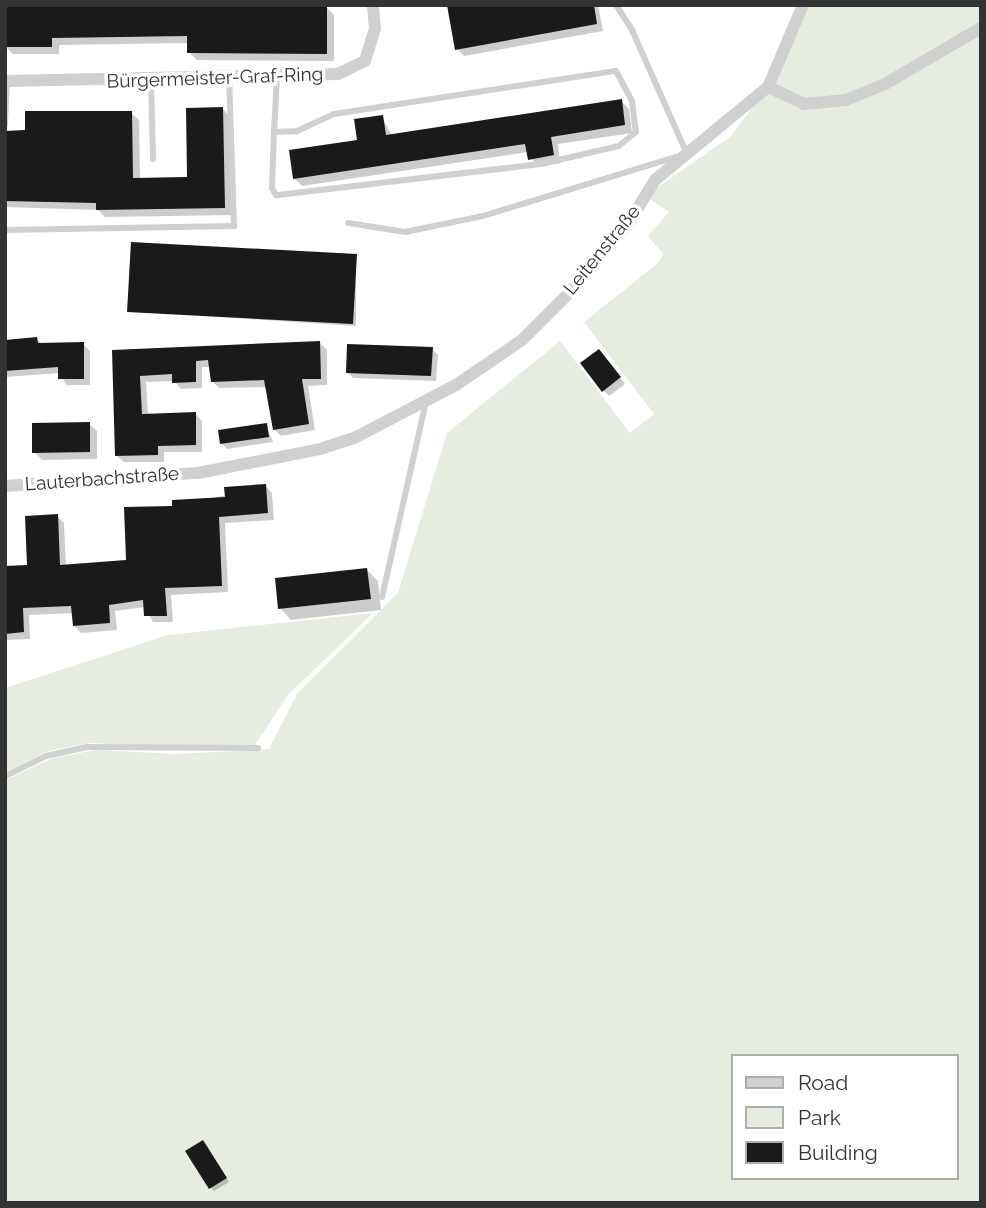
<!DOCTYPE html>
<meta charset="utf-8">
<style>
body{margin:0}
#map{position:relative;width:986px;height:1208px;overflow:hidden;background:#fff;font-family:Raleway,sans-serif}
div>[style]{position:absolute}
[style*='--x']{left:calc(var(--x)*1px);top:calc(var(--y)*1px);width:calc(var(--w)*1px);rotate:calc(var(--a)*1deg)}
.green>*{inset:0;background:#e6ecdf}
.shadow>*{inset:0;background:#0003}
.building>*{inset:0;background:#1a1a1a}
.lane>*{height:6px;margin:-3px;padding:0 3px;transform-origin:3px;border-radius:3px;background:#d0d0d0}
.street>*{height:12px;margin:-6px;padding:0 6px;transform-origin:6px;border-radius:6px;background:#d0d0d0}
span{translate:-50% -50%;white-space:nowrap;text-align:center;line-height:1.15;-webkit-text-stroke:7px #fff;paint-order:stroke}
.street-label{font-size:19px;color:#333}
.frame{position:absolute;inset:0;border:7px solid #333;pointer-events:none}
.legend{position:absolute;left:731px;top:1054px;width:228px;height:126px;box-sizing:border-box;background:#fff;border:2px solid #adadad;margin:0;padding:9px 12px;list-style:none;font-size:21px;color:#333}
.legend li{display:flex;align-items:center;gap:14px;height:35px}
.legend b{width:35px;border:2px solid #adadad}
</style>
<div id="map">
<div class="green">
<div style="clip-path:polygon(evenodd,803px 5px,981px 5px,981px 1203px,5px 1203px,5px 780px,53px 758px,95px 750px,179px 754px,269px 749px,297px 694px,398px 593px,447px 433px,560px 341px,630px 433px,654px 414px,584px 322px,658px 263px,663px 254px,648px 236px,669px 212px,645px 196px,730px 137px,768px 87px,803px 5px,732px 1056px,956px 1056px,956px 1178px,732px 1178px,732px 1056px)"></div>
<div style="clip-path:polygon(373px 613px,288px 695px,255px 745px,182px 748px,90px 743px,49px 751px,5px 772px,5px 688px,168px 635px)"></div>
</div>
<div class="shadow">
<div style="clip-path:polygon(5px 5px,326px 7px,334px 15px,334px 61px,197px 60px,189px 52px,189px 43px,59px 45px,59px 54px,13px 54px,6px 47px)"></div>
<div style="clip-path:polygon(449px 5px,598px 5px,603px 31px,464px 56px,457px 49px)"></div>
<div style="clip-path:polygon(621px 101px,629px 109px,632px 133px,558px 144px,560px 163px,537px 167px,528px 152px,302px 186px,294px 178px,359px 141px,382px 117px,392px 136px)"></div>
<div style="clip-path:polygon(223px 109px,230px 117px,232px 215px,105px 217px,98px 210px,5px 207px,5px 131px,26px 132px,131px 113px,139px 120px,140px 179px,189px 178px)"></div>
<div style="clip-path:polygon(356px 255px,356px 326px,129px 311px)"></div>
<div style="clip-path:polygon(37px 339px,42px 344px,83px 344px,90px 351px,90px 385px,66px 385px,60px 373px,5px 377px,5px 341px)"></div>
<div style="clip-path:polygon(320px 343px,327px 350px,327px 385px,308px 386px,315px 430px,281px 436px,274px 429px,267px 387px,219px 388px,212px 381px,210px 367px,202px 367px,202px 388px,181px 389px,174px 381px,146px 382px,148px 416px,196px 414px,202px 421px,202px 452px,164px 452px,164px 462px,124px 462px,117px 456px,113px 352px)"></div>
<div style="clip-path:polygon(432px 349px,438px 355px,436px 381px,353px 378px,348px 372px)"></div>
<div style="clip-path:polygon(605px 357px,625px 384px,609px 396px,603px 390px)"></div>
<div style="clip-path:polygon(89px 424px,97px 431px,97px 459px,42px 460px,34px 452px)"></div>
<div style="clip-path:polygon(266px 425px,273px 442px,227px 449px,221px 443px)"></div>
<div style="clip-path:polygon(266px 486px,272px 493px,274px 520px,225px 523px,228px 592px,171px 595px,173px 622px,153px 622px,145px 607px,115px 611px,117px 630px,81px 633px,75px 626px,74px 613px,29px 615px,30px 639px,5px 640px,5px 568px,29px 566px,57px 516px,64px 523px,66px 566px,128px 562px,174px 507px)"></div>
<div style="clip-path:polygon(367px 570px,378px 581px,381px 610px,291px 620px,280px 608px)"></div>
<div style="clip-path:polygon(206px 1145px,229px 1182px,214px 1191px,211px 1188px)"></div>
</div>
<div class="building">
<div style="clip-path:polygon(5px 5px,327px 5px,327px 54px,187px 53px,187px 36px,52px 38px,52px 47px,5px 47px)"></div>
<div style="clip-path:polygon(447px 5px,594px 5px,597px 24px,455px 50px)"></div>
<div style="clip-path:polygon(622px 99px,625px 125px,551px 137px,554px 155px,528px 160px,525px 144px,293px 179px,289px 150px,357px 140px,354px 119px,383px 115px,386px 135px)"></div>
<div style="clip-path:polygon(223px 107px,225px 208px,96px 210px,96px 203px,5px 201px,5px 131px,25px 130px,25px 111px,132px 111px,133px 178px,187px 177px,186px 108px)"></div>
<div style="clip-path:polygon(131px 242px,357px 254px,353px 324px,127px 312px)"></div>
<div style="clip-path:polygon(37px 337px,38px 343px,84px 342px,84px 379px,58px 379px,58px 367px,5px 371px,5px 340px)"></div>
<div style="clip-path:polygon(320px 341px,321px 379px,302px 379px,309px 424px,273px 430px,264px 380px,211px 382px,208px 360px,196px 361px,196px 382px,172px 383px,172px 374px,140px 376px,142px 414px,196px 412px,196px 445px,158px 446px,158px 455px,115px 456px,112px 350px)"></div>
<div style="clip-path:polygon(347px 344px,433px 347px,431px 376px,346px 373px)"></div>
<div style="clip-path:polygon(599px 349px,621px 377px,602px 392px,580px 363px)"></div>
<div style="clip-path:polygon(90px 422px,90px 452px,32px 453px,32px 423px)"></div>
<div style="clip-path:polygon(267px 423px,269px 437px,220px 444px,218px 430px)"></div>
<div style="clip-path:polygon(266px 484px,268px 513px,219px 517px,222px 586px,165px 588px,167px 616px,144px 616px,143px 600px,109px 605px,110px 623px,73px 626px,71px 606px,23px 608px,24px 632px,5px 634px,5px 566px,27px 565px,25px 516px,58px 514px,60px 565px,126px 560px,124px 507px,172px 506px,172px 500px,225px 497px,224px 487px)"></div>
<div style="clip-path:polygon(367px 568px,371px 599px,278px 609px,275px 578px)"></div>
<div style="clip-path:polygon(203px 1140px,227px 1178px,209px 1189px,185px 1151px)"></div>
</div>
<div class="lane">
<div style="--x:616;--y:5;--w:30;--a:57"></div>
<div style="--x:632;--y:30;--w:133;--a:66.1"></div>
<div style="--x:151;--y:81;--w:78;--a:88.5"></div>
<div style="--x:5;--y:125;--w:43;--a:-87.3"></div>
<div style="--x:274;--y:132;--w:23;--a:-2"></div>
<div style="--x:297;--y:131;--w:41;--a:-24.7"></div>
<div style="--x:334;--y:114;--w:285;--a:-8.7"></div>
<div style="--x:616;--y:71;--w:34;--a:62"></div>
<div style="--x:632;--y:101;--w:31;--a:83"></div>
<div style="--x:636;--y:132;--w:22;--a:141"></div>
<div style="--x:619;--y:146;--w:80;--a:167"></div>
<div style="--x:541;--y:164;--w:267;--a:173.3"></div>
<div style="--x:276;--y:195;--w:8;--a:-120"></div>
<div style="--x:272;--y:188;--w:56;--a:-88"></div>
<div style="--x:274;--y:132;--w:56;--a:-86.9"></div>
<div style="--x:348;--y:223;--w:58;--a:9"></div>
<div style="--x:405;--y:232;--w:80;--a:-11.6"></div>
<div style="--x:483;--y:216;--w:202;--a:-17"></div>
<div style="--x:5;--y:230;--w:229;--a:-1"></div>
<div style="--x:234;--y:226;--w:148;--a:-91.9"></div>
<div style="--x:382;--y:597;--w:200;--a:-77.3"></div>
<div style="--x:5;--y:776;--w:46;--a:-26"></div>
<div style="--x:46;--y:756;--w:42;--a:-12.4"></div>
<div style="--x:87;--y:747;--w:171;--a:0.3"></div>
</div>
<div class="street">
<div style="--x:5;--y:81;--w:333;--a:-1.2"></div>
<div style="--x:338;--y:74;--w:30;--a:-26"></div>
<div style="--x:365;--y:61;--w:34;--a:-73"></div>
<div style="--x:375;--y:29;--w:24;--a:-95"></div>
<div style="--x:768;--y:87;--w:40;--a:25"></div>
<div style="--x:804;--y:104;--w:42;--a:-5.4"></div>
<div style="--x:846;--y:100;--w:42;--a:-22.3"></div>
<div style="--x:885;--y:84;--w:111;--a:-30.3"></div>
<div style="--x:5;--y:486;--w:193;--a:-3.9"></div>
<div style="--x:198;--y:473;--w:124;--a:-11.1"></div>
<div style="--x:320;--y:449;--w:38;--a:-18"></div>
<div style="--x:356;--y:437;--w:113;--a:-27.5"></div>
<div style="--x:456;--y:385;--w:80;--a:-34.3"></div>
<div style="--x:522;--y:340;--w:79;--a:-45"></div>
<div style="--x:578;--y:284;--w:78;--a:-50.2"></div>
<div style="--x:628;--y:224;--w:52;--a:-58.5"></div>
<div style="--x:655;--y:180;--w:146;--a:-39.5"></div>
<div style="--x:768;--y:87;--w:89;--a:-66.9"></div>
</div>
<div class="street-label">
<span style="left:215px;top:78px;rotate:-2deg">Bürgermeister-Graf-Ring</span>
<span style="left:602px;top:250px;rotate:-51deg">Leitenstraße</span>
<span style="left:102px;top:479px;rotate:-4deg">Lauterbachstraße</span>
</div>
<div class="frame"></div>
<ul class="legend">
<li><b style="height:9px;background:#d0d0d0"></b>Road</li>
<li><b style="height:19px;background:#e6ecdf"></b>Park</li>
<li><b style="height:19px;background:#1a1a1a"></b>Building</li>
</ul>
</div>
